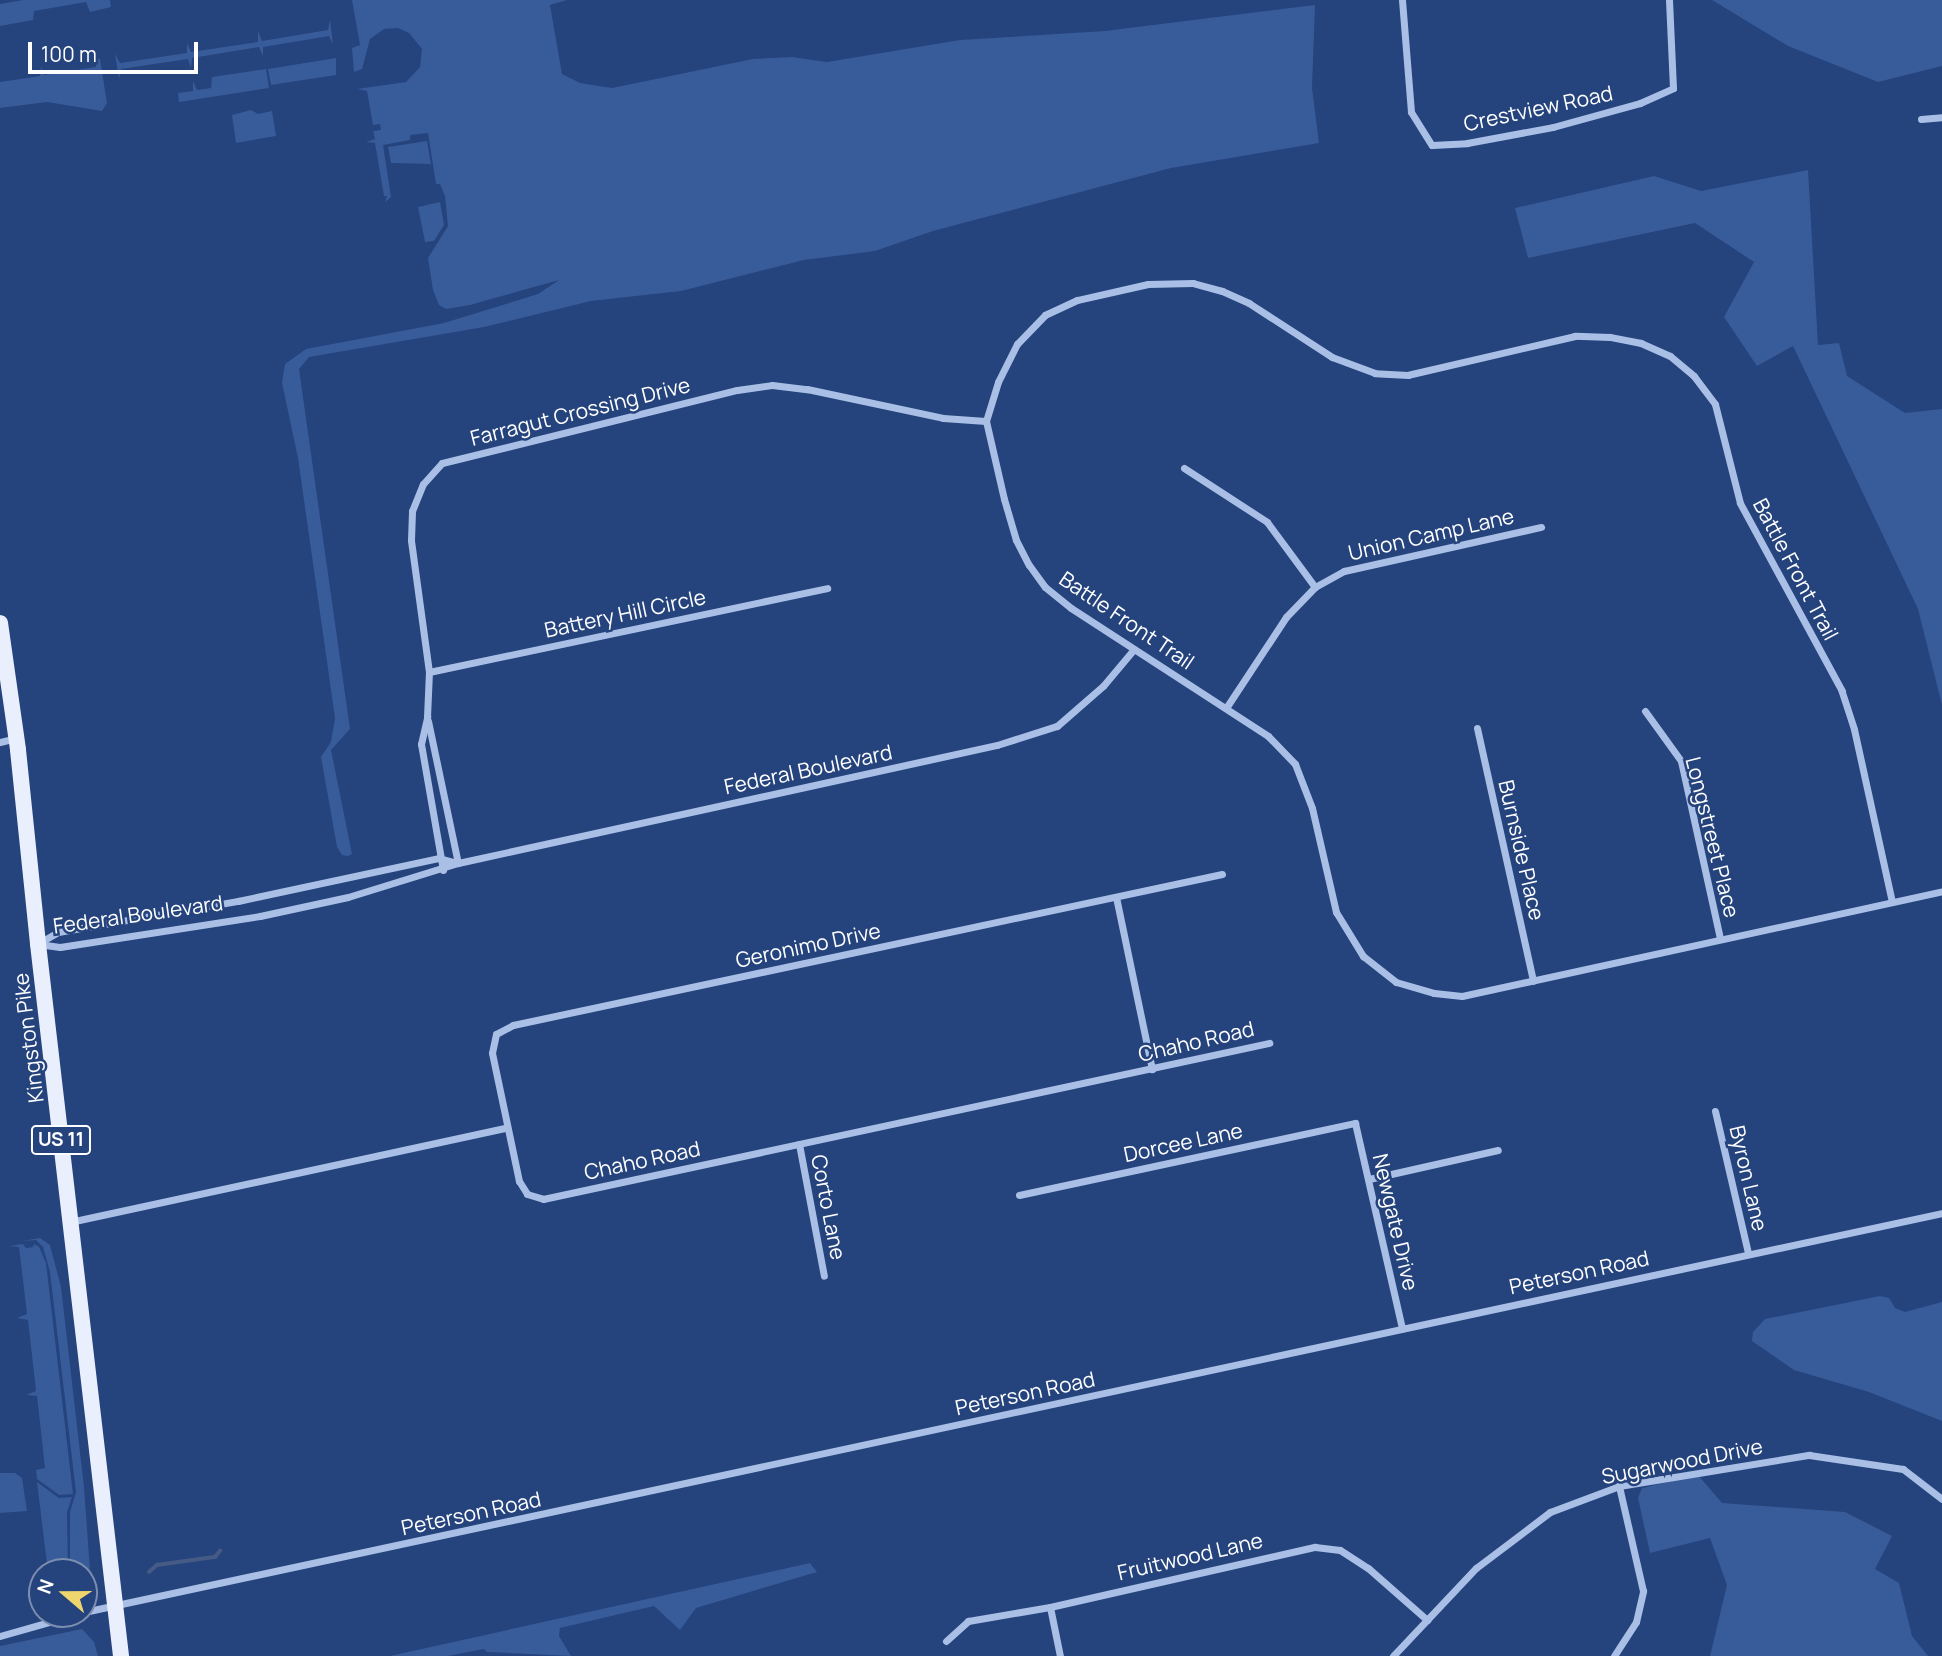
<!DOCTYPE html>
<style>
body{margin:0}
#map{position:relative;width:1942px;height:1656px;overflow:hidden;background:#25437c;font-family:Manrope,sans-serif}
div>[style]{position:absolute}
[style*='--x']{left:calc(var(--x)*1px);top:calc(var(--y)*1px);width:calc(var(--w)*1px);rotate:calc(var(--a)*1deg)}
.green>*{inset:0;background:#385b9a}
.stream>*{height:3.5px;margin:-1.75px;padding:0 1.75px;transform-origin:1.75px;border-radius:1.75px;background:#455b85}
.minor>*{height:7px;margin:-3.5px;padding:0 3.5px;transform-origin:3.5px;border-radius:3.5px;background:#a9bfe5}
.primary>*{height:16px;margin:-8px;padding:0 8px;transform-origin:8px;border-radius:8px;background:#eaeffd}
span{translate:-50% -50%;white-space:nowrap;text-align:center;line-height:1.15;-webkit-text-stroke:5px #25437c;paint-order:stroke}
.shield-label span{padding:2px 5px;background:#25437c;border:2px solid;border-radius:5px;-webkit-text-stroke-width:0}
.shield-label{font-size:19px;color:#fff;font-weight:700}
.street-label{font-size:21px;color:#fff}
.north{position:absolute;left:28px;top:1558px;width:70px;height:70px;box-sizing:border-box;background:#25437c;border:2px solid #7c8eb0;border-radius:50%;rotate:290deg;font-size:19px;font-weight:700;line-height:28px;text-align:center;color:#fff}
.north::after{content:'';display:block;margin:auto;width:24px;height:32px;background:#eed56e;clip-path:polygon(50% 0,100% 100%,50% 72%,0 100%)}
.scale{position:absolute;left:28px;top:42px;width:170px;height:32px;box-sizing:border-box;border:4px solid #fff;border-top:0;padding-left:9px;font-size:21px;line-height:24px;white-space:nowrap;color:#fff;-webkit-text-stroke:5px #25437c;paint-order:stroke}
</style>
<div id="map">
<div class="green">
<div style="clip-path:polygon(23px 0,110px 0,111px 7px,90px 12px,86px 2px,34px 11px,33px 20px,0 26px,0 4px)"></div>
<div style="clip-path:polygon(352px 0,567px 0,550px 5px,562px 74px,580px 83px,612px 88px,753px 59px,792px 57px,827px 62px,960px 40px,1105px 31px,1315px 5px,1312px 88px,1319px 143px,1171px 168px,933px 231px,875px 251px,804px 260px,681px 291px,591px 301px,484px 327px,309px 357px,299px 369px,350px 729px,331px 750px,352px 854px,348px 856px,342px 855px,337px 847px,321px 757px,331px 742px,335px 718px,298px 458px,282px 383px,285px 364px,306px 349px,444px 323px,538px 294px,559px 280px,470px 305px,446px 309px,439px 305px,433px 290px,428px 258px,448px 226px,445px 196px,440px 184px,436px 184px,428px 133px,410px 135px,410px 140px,383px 145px,391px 197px,385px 202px,387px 196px,384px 196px,375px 143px,366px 142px,375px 139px,373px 131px,381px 130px,380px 124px,373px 125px,367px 91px,357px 89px,406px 82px,420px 67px,422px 49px,409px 33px,398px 28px,384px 29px,370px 39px,362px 69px,354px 72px,352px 48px,360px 45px)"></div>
<div style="clip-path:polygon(1712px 0,1942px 0,1942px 66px,1878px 82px,1788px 46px)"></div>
<div style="clip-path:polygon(330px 20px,333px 45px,329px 36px,263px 47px,263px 56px,259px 47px,192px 58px,191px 68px,188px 59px,121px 69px,119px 79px,115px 54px,120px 63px,187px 53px,187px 43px,191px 52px,258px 42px,258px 31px,262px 41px,328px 30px)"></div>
<div style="clip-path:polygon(96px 58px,100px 59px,107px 103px,102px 111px,47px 102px,0 108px,0 82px,40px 76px,41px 66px,44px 75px,96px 67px)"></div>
<div style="clip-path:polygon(336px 58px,336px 75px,271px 85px,268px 69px)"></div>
<div style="clip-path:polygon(266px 69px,269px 88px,179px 102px,178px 93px,193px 91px,193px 81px,197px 90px,211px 88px,212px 77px)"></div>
<div style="clip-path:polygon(251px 110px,258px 114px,272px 111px,276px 136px,236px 143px,232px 115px)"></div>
<div style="clip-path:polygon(427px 141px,431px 164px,391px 163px,388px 147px)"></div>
<div style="clip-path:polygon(1808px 170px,1818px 345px,1839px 343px,1847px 376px,1905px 413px,1942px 409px,1942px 705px,1918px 609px,1793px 346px,1757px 366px,1724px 317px,1754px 262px,1695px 223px,1528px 258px,1515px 208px,1654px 176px,1701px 191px)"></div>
<div style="clip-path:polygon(440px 202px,444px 225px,434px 241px,425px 242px,418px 207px)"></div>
<div style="clip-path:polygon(40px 1238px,50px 1245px,61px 1287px,84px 1487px,91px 1584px,90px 1592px,84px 1596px,84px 1572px,70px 1572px,70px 1512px,76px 1492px,50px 1272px,43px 1247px,36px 1240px,22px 1241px)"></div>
<div style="clip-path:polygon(23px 1244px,26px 1248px,33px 1247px,34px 1244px,39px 1247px,46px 1263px,73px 1494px,59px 1495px,37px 1479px,36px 1470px,45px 1468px,37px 1396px,26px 1395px,36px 1391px,28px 1320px,17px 1318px,27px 1314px,19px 1247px,9px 1246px)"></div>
<div style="clip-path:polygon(1880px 1296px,1889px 1298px,1895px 1308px,1905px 1312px,1942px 1302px,1942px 1421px,1869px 1392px,1794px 1370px,1752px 1341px,1753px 1332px,1765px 1319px)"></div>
<div style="clip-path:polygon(0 1473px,15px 1473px,22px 1478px,27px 1511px,0 1513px)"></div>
<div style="clip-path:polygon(1698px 1475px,1722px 1503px,1845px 1512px,1892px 1536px,1875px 1569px,1899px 1583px,1912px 1636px,1928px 1656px,1710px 1656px,1727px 1585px,1710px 1538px,1650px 1553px,1638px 1498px,1642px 1488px)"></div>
<div style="clip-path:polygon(37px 1482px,59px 1498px,72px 1497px,67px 1512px,68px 1572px,48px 1572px)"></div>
<div style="clip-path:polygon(810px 1563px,817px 1572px,696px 1608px,680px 1630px,654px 1606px,560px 1628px,559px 1636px,571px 1656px,487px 1652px,484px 1649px,448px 1656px,390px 1656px)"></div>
<div style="clip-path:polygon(82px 1629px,94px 1642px,98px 1656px,0 1656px,0 1646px)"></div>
</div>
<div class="stream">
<div style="--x:149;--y:1572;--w:11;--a:-41"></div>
<div style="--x:157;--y:1565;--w:59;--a:-7.9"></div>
<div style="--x:215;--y:1557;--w:8;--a:-50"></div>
</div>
<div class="minor">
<div style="--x:1402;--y:0;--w:112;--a:85.4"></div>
<div style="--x:1411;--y:112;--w:39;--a:58"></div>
<div style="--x:1432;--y:145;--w:35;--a:-3"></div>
<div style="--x:1467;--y:143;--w:87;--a:-10.5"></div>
<div style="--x:1553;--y:127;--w:90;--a:-15.4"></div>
<div style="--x:1640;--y:103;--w:36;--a:-24"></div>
<div style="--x:1673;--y:88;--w:88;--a:-92.6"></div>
<div style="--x:1921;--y:119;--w:21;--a:-5"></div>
<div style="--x:1184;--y:468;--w:99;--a:33"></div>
<div style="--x:1267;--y:522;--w:81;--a:53.6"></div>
<div style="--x:429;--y:672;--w:407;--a:-11.9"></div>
<div style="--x:1226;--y:708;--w:109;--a:-56.6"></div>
<div style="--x:1286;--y:617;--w:42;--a:-46"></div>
<div style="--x:1315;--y:587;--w:33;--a:-29"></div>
<div style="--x:1344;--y:571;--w:202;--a:-12.6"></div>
<div style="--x:1645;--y:711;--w:62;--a:54.2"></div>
<div style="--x:1681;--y:761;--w:182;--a:77.6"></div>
<div style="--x:428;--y:721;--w:145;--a:78.1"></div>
<div style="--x:1477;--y:728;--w:259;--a:77.5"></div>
<div style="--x:0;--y:742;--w:16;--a:-14"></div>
<div style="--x:443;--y:870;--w:128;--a:-99.9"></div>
<div style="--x:421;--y:744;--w:28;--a:-77"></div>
<div style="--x:427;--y:717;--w:45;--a:-87.5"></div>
<div style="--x:429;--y:672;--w:133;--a:-97.8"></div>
<div style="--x:411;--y:540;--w:29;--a:-88"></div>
<div style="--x:412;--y:511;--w:29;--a:-68"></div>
<div style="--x:423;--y:484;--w:28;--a:-48"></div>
<div style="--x:442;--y:463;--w:304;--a:-13.9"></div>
<div style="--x:737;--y:390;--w:35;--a:-8"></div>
<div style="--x:772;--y:385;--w:35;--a:7"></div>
<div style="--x:807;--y:389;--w:139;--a:12"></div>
<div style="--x:943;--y:418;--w:43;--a:4"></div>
<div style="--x:1222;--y:874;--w:725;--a:167.98"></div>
<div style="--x:513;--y:1025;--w:19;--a:152"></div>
<div style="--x:496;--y:1034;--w:19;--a:102"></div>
<div style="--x:492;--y:1053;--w:131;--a:78.1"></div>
<div style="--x:519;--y:1181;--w:15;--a:58"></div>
<div style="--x:527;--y:1194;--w:17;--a:17"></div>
<div style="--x:543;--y:1199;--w:743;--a:-12.13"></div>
<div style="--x:1116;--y:897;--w:176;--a:78.2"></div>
<div style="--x:1892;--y:902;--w:177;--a:-102.4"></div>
<div style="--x:1854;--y:729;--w:40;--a:-108"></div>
<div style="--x:1842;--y:691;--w:214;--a:-118.5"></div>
<div style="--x:1740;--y:503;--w:102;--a:-104.2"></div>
<div style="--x:1715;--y:404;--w:35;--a:-127"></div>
<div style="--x:1694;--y:376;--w:31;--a:-140"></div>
<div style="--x:1670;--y:356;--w:32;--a:-156"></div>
<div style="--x:1641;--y:343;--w:32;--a:-169"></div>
<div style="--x:1610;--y:337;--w:35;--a:-178"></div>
<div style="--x:1575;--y:336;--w:171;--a:166.9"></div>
<div style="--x:1408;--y:375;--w:33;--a:-177"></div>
<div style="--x:1375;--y:373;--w:46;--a:-159.6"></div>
<div style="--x:1332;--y:357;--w:99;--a:-147"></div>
<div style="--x:1249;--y:303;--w:30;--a:-156"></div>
<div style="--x:1222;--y:291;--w:30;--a:-165"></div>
<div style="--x:1193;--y:283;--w:45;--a:178.7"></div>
<div style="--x:1148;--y:284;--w:73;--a:167.3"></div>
<div style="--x:1077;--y:300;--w:35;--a:155"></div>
<div style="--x:1045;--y:315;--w:40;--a:134"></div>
<div style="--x:1017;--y:344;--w:42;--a:116.6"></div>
<div style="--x:998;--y:382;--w:41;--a:107.1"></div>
<div style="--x:986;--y:421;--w:80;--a:77"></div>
<div style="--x:1004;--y:499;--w:43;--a:73.7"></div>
<div style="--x:1016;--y:540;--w:28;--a:63"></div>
<div style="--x:1029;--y:565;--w:27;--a:54"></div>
<div style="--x:1045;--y:587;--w:33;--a:39"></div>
<div style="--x:1071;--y:608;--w:235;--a:33"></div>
<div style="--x:1268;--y:736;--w:39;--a:46"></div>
<div style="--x:1295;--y:764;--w:47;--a:68.9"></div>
<div style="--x:1312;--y:808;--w:107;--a:77"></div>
<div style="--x:1336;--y:912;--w:52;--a:58.5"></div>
<div style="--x:1363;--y:956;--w:42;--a:38.2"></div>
<div style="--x:1396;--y:982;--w:40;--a:16"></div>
<div style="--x:1434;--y:993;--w:28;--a:6"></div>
<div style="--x:1462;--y:996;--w:491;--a:-12.3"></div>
<div style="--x:39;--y:943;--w:22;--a:-30"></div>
<div style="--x:58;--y:932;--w:183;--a:-9.8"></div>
<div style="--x:238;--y:901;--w:206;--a:-12.1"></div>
<div style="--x:439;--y:858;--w:19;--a:16"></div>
<div style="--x:38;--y:944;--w:22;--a:8"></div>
<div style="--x:60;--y:947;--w:202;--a:-8.8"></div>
<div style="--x:260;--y:916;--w:90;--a:-12.2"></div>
<div style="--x:348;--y:897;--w:115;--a:-17.2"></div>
<div style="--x:458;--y:863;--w:552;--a:-12.35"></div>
<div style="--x:997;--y:745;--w:63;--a:-17.6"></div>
<div style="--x:1057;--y:726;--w:61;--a:-41"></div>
<div style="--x:1103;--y:686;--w:48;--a:-50"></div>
<div style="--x:1715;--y:1111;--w:146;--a:76.9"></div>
<div style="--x:799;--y:1144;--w:134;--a:79.3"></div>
<div style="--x:1369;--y:1179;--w:132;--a:-12.7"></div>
<div style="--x:1019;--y:1195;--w:344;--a:-12.1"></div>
<div style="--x:1355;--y:1123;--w:211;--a:77.1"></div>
<div style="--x:70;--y:1222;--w:446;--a:-12.2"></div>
<div style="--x:1050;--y:1607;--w:50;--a:78.5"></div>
<div style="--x:84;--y:1612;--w:1900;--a:-12.12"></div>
<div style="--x:0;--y:1636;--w:80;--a:-15.9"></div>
<div style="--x:946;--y:1641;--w:30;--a:-42"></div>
<div style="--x:968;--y:1621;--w:83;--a:-9.7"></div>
<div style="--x:1050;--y:1607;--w:272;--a:-12.8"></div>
<div style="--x:1315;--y:1547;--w:25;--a:7"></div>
<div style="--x:1340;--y:1550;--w:33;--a:33"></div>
<div style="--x:1368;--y:1568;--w:79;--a:41.4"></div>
<div style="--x:1393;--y:1656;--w:121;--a:-46.7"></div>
<div style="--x:1476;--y:1568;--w:93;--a:-37.1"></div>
<div style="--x:1550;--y:1512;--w:74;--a:-20.6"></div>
<div style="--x:1619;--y:1486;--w:193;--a:-9.3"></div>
<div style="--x:1809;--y:1455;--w:95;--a:8.5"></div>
<div style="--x:1903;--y:1469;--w:49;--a:37.6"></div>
<div style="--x:1614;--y:1656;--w:40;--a:-57.1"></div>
<div style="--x:1636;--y:1622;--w:32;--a:-77"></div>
<div style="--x:1643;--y:1591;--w:108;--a:-102.9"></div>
</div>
<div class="primary">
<div style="--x:0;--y:623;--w:128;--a:81.9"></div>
<div style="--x:18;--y:750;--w:195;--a:84.1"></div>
<div style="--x:38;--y:944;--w:717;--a:83.35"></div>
</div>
<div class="shield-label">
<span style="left:61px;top:1140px">US 11</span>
</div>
<div class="street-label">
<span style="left:1538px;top:108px;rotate:-12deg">Crestview Road</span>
<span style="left:580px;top:411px;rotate:-14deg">Farragut Crossing Drive</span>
<span style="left:1431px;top:534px;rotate:-13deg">Union Camp Lane</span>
<span style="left:1796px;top:569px;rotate:62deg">Battle Front Trail</span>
<span style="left:625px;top:613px;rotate:-12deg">Battery Hill Circle</span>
<span style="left:1127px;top:620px;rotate:34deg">Battle Front Trail</span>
<span style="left:808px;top:769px;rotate:-12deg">Federal Boulevard</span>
<span style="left:1713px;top:837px;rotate:76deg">Longstreet Place</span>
<span style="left:1522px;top:850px;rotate:77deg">Burnside Place</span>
<span style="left:138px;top:914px;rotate:-8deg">Federal Boulevard</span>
<span style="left:808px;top:945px;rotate:-12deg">Geronimo Drive</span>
<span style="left:28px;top:1038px;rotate:-97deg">Kingston Pike</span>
<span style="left:1196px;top:1041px;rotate:-13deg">Chaho Road</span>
<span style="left:1183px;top:1142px;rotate:-12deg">Dorcee Lane</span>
<span style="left:642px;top:1160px;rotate:-12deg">Chaho Road</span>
<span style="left:1749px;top:1178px;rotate:77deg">Byron Lane</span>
<span style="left:829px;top:1207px;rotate:79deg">Corto Lane</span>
<span style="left:1396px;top:1222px;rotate:77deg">Newgate Drive</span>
<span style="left:1579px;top:1272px;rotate:-12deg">Peterson Road</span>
<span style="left:1025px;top:1393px;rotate:-12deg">Peterson Road</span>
<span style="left:1682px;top:1461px;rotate:-11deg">Sugarwood Drive</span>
<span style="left:471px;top:1513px;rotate:-12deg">Peterson Road</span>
<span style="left:1190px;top:1556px;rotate:-13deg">Fruitwood Lane</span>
</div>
<div class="north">N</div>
<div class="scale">100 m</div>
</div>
